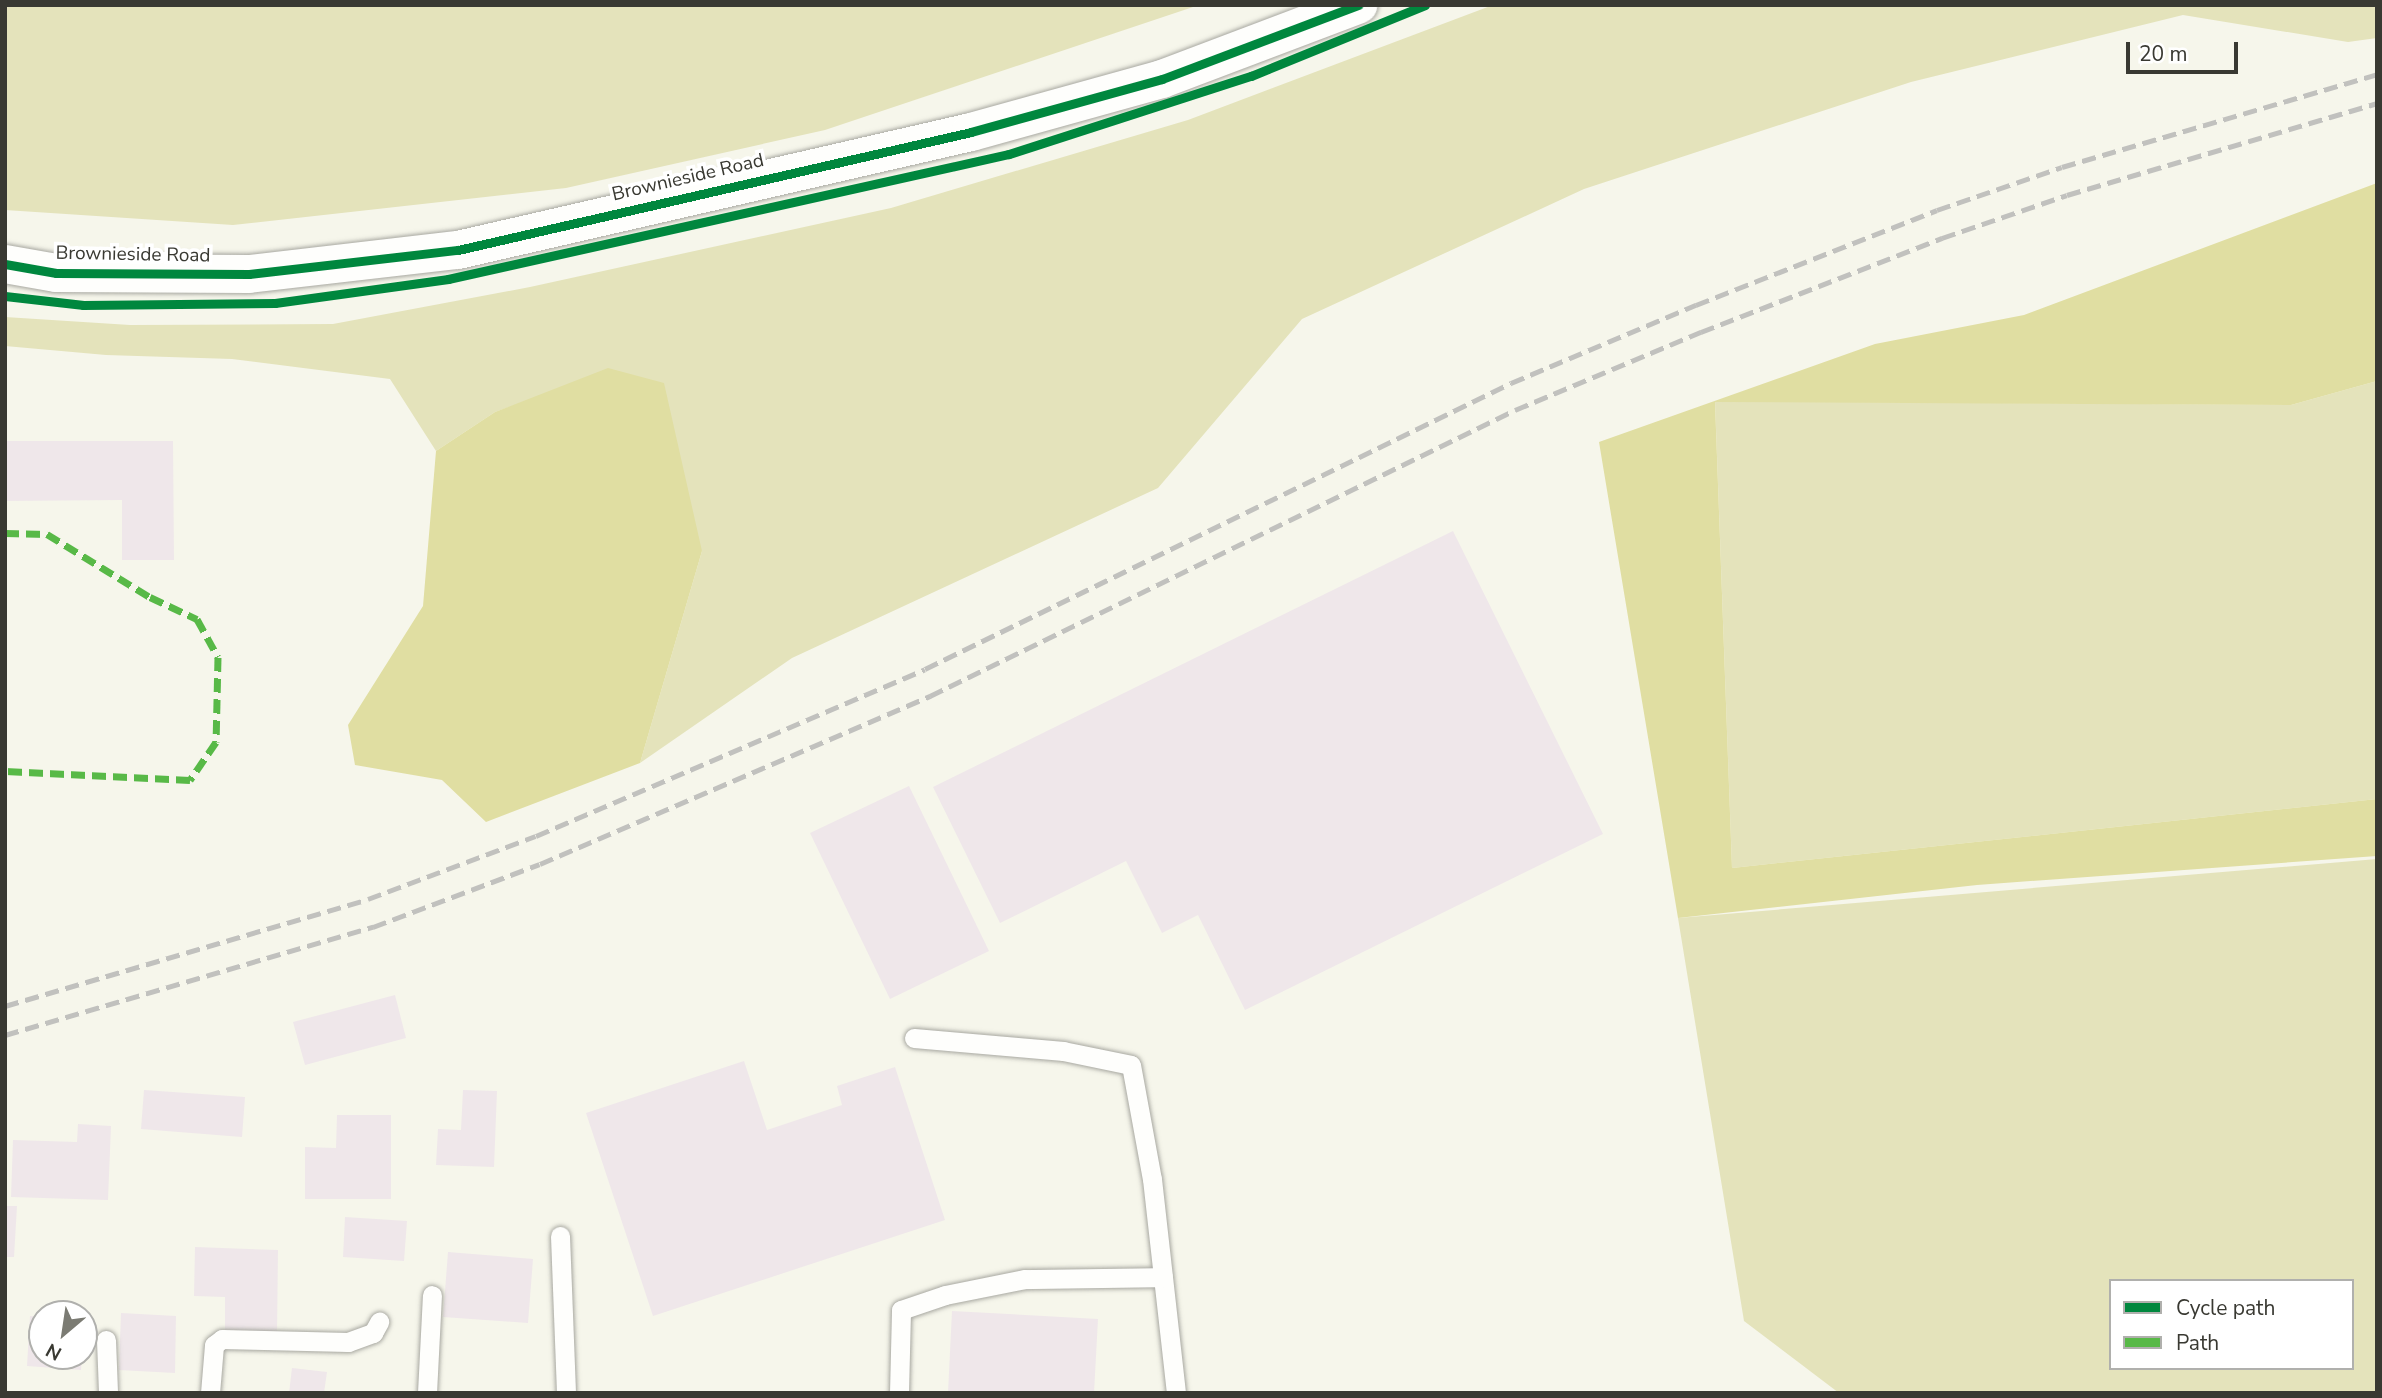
<!DOCTYPE html>
<style>
body{margin:0}
#map{position:relative;width:2382px;height:1398px;overflow:hidden;background:#f6f6eb;font-family:"Nunito Sans",sans-serif}
div>[style]{position:absolute}
[style*='--x']{left:calc(var(--x)*1px);top:calc(var(--y)*1px);width:calc(var(--w)*1px);rotate:calc(var(--a)*1deg)}
.green>*{inset:0;background:#e4e3bb}
.forest>*{inset:0;background:#e0dea2}
.building>*{inset:0;background:#efe7ea}
.roads{filter:drop-shadow(0 0 2px #a8a8a1) drop-shadow(0 0 2px #a8a8a1)}
.lane>*{height:19px;margin:-9.5px;padding:0 9.5px;transform-origin:9.5px;border-radius:9.5px;background:#fefefc}
.street>*{height:38px;margin:-19px;padding:0 19px;transform-origin:19px;border-radius:19px;background:#fefefc}
.rail>*{height:5px;margin-top:-2.5px;transform-origin:0;background:repeating-linear-gradient(90deg,#c1c1be 0 14px,transparent 0 21px)}
.quiet>*{height:7px;margin-top:-3.5px;transform-origin:0;background:repeating-linear-gradient(90deg,#58b947 0 14px,transparent 0 21px)}
.cycleway>*{height:9px;margin:-4.5px;padding:0 4.5px;transform-origin:4.5px;border-radius:4.5px;background:#00873e}
span{translate:-50% -50%;white-space:nowrap;text-align:center;line-height:1.15;-webkit-text-stroke:7px #fff;paint-order:stroke}
.street-label{font-size:19px;color:#393932}
.frame{position:absolute;inset:0;border:7px solid #393932;pointer-events:none}
.legend{position:absolute;left:2109px;top:1279px;width:245px;height:91px;box-sizing:border-box;background:#fff;border:2px solid #b0b0ad;margin:0;padding:9px 12px;list-style:none;font-size:21px;color:#393932}
.legend li{display:flex;align-items:center;gap:14px;height:35px}
.legend b{width:35px;border:2px solid #b0b0ad}
.north{position:absolute;left:28px;top:1300px;width:70px;height:70px;box-sizing:border-box;background:#fff;border:2px solid #b0b0ad;border-radius:50%;rotate:209deg;font-size:19px;font-weight:700;line-height:28px;text-align:center;color:#393932}
.north::after{content:'';display:block;margin:auto;width:24px;height:32px;background:#7b7b73;clip-path:polygon(50% 0,100% 100%,50% 72%,0 100%)}
.scale{position:absolute;left:2126px;top:42px;width:112px;height:32px;box-sizing:border-box;border:4px solid #393932;border-top:0;padding-left:9px;font-size:21px;line-height:24px;white-space:nowrap;color:#393932;-webkit-text-stroke:5px #fff;paint-order:stroke}
</style>
<div id="map">
<div class="green">
<div style="clip-path:polygon(5px 5px,1199px 5px,825px 130px,566px 188px,233px 225px,5px 210px)"></div>
<div style="clip-path:polygon(1493px 5px,2377px 5px,2377px 38px,2348px 42px,2183px 15px,1911px 82px,1584px 189px,1302px 319px,1158px 488px,792px 658px,640px 763px,702px 551px,532px 399px,495px 412px,436px 451px,390px 379px,232px 359px,106px 355px,5px 346px,5px 317px,130px 325px,333px 324px,530px 287px,891px 208px,1188px 120px)"></div>
<div style="clip-path:polygon(2377px 381px,2377px 799px,1732px 868px,1715px 401px,2291px 405px)"></div>
<div style="clip-path:polygon(evenodd,2377px 859px,2377px 1393px,1839px 1393px,1744px 1321px,1678px 918px,2377px 859px,2111px 1281px,2352px 1281px,2352px 1368px,2111px 1368px,2111px 1281px)"></div>
</div>
<div class="forest">
<div style="clip-path:polygon(2377px 183px,2377px 381px,2291px 405px,1715px 402px,1732px 868px,2377px 799px,2377px 856px,1977px 885px,1678px 918px,1599px 442px,1875px 344px,2024px 315px)"></div>
<div style="clip-path:polygon(608px 368px,664px 383px,702px 551px,640px 763px,486px 822px,442px 780px,355px 765px,348px 725px,423px 606px,436px 451px,495px 412px)"></div>
</div>
<div class="building">
<div style="clip-path:polygon(5px 441px,173px 441px,174px 560px,122px 560px,122px 500px,5px 501px)"></div>
<div style="clip-path:polygon(1453px 531px,1603px 834px,1245px 1010px,1198px 915px,1162px 933px,1126px 861px,1000px 923px,933px 787px)"></div>
<div style="clip-path:polygon(909px 786px,989px 951px,890px 999px,810px 833px)"></div>
<div style="clip-path:polygon(395px 995px,406px 1038px,305px 1065px,293px 1022px)"></div>
<div style="clip-path:polygon(744px 1061px,767px 1130px,842px 1105px,837px 1086px,895px 1067px,945px 1220px,653px 1316px,586px 1113px)"></div>
<div style="clip-path:polygon(144px 1090px,245px 1097px,242px 1137px,141px 1129px)"></div>
<div style="clip-path:polygon(463px 1090px,497px 1091px,494px 1167px,436px 1165px,438px 1129px,461px 1130px)"></div>
<div style="clip-path:polygon(337px 1115px,391px 1115px,391px 1199px,305px 1199px,305px 1147px,336px 1148px)"></div>
<div style="clip-path:polygon(78px 1124px,111px 1126px,108px 1200px,11px 1197px,13px 1140px,77px 1142px)"></div>
<div style="clip-path:polygon(5px 1206px,17px 1206px,14px 1257px,5px 1257px)"></div>
<div style="clip-path:polygon(345px 1217px,407px 1221px,404px 1261px,343px 1257px)"></div>
<div style="clip-path:polygon(195px 1247px,278px 1250px,277px 1335px,225px 1333px,225px 1297px,194px 1296px)"></div>
<div style="clip-path:polygon(448px 1252px,533px 1259px,528px 1323px,443px 1317px)"></div>
<div style="clip-path:polygon(952px 1311px,1098px 1319px,1094px 1393px,948px 1393px)"></div>
<div style="clip-path:polygon(121px 1313px,176px 1316px,175px 1373px,119px 1370px)"></div>
<div style="clip-path:polygon(30px 1316px,42px 1317px,42px 1356px,82px 1356px,81px 1370px,27px 1366px)"></div>
<div style="clip-path:polygon(292px 1368px,327px 1372px,324px 1393px,289px 1393px)"></div>
</div>
<div class="roads">
<div class="lane">
<div style="--x:914;--y:1038;--w:150;--a:5"></div>
<div style="--x:1063;--y:1051;--w:69;--a:11.6"></div>
<div style="--x:1131;--y:1065;--w:116;--a:79.6"></div>
<div style="--x:1152;--y:1179;--w:215;--a:83.6"></div>
<div style="--x:560;--y:1236;--w:157;--a:87.8"></div>
<div style="--x:106;--y:1340;--w:53;--a:87.8"></div>
<div style="--x:210;--y:1393;--w:48;--a:-85.2"></div>
<div style="--x:214;--y:1345;--w:10;--a:-37"></div>
<div style="--x:222;--y:1339;--w:126;--a:1.4"></div>
<div style="--x:348;--y:1342;--w:27;--a:-20"></div>
<div style="--x:373;--y:1333;--w:13;--a:-61"></div>
<div style="--x:427;--y:1393;--w:98;--a:-87.1"></div>
<div style="--x:899;--y:1393;--w:83;--a:-88.6"></div>
<div style="--x:901;--y:1310;--w:46;--a:-18.8"></div>
<div style="--x:945;--y:1295;--w:82;--a:-11.3"></div>
<div style="--x:1025;--y:1279;--w:138;--a:-0.8"></div>
</div>
<div class="street">
<div style="--x:5;--y:264;--w:52;--a:10"></div>
<div style="--x:56;--y:273;--w:193;--a:0.3"></div>
<div style="--x:249;--y:274;--w:210;--a:-6.6"></div>
<div style="--x:458;--y:250;--w:526;--a:-12.95"></div>
<div style="--x:971;--y:132;--w:198;--a:-15.5"></div>
<div style="--x:1162;--y:79;--w:210;--a:-20.7"></div>
</div>
</div>
<div class="rail">
<div style="--x:5;--y:1006;--w:378;--a:-16.4"></div>
<div style="--x:368;--y:899;--w:179;--a:-20.6"></div>
<div style="--x:536;--y:836;--w:423;--a:-23.2"></div>
<div style="--x:925;--y:669;--w:652;--a:-26.01"></div>
<div style="--x:1511;--y:383;--w:201;--a:-22.9"></div>
<div style="--x:1696;--y:305;--w:259;--a:-21.5"></div>
<div style="--x:1937;--y:210;--w:132;--a:-19"></div>
<div style="--x:2062;--y:167;--w:328;--a:-16.4"></div>
<div style="--x:5;--y:1035;--w:384;--a:-16.4"></div>
<div style="--x:373;--y:927;--w:178;--a:-20.7"></div>
<div style="--x:540;--y:864;--w:425;--a:-23.3"></div>
<div style="--x:930;--y:696;--w:651;--a:-26.05"></div>
<div style="--x:1515;--y:410;--w:202;--a:-22.8"></div>
<div style="--x:1701;--y:332;--w:259;--a:-21.3"></div>
<div style="--x:1942;--y:238;--w:132;--a:-19"></div>
<div style="--x:2067;--y:195;--w:323;--a:-16.5"></div>
</div>
<div class="quiet">
<div style="--x:5;--y:533;--w:42;--a:1.4"></div>
<div style="--x:47;--y:534;--w:121;--a:31.5"></div>
<div style="--x:150;--y:597;--w:52;--a:25.1"></div>
<div style="--x:197;--y:619;--w:43;--a:61.1"></div>
<div style="--x:218;--y:657;--w:85;--a:91.3"></div>
<div style="--x:216;--y:742;--w:46;--a:124.4"></div>
<div style="--x:190;--y:780;--w:185;--a:-177.2"></div>
</div>
<div class="cycleway">
<div style="--x:5;--y:264;--w:52;--a:10"></div>
<div style="--x:56;--y:273;--w:193;--a:0.3"></div>
<div style="--x:249;--y:274;--w:210;--a:-6.6"></div>
<div style="--x:458;--y:250;--w:526;--a:-12.95"></div>
<div style="--x:971;--y:132;--w:198;--a:-15.5"></div>
<div style="--x:1162;--y:79;--w:210;--a:-20.7"></div>
<div style="--x:5;--y:296;--w:79;--a:6.6"></div>
<div style="--x:83;--y:305;--w:192;--a:-0.6"></div>
<div style="--x:275;--y:303;--w:175;--a:-7.9"></div>
<div style="--x:448;--y:279;--w:575;--a:-12.56"></div>
<div style="--x:1009;--y:154;--w:254;--a:-17.9"></div>
<div style="--x:1251;--y:76;--w:188;--a:-22.2"></div>
</div>
<div class="street-label">
<span style="left:688px;top:178px;rotate:-13deg">Brownieside Road</span>
<span style="left:133px;top:255px;rotate:1deg">Brownieside Road</span>
</div>
<div class="frame"></div>
<ul class="legend">
<li><b style="height:9px;background:#00873e"></b>Cycle path</li>
<li><b style="height:9px;background:#58b947"></b>Path</li>
</ul>
<div class="north">N</div>
<div class="scale">20 m</div>
</div>
